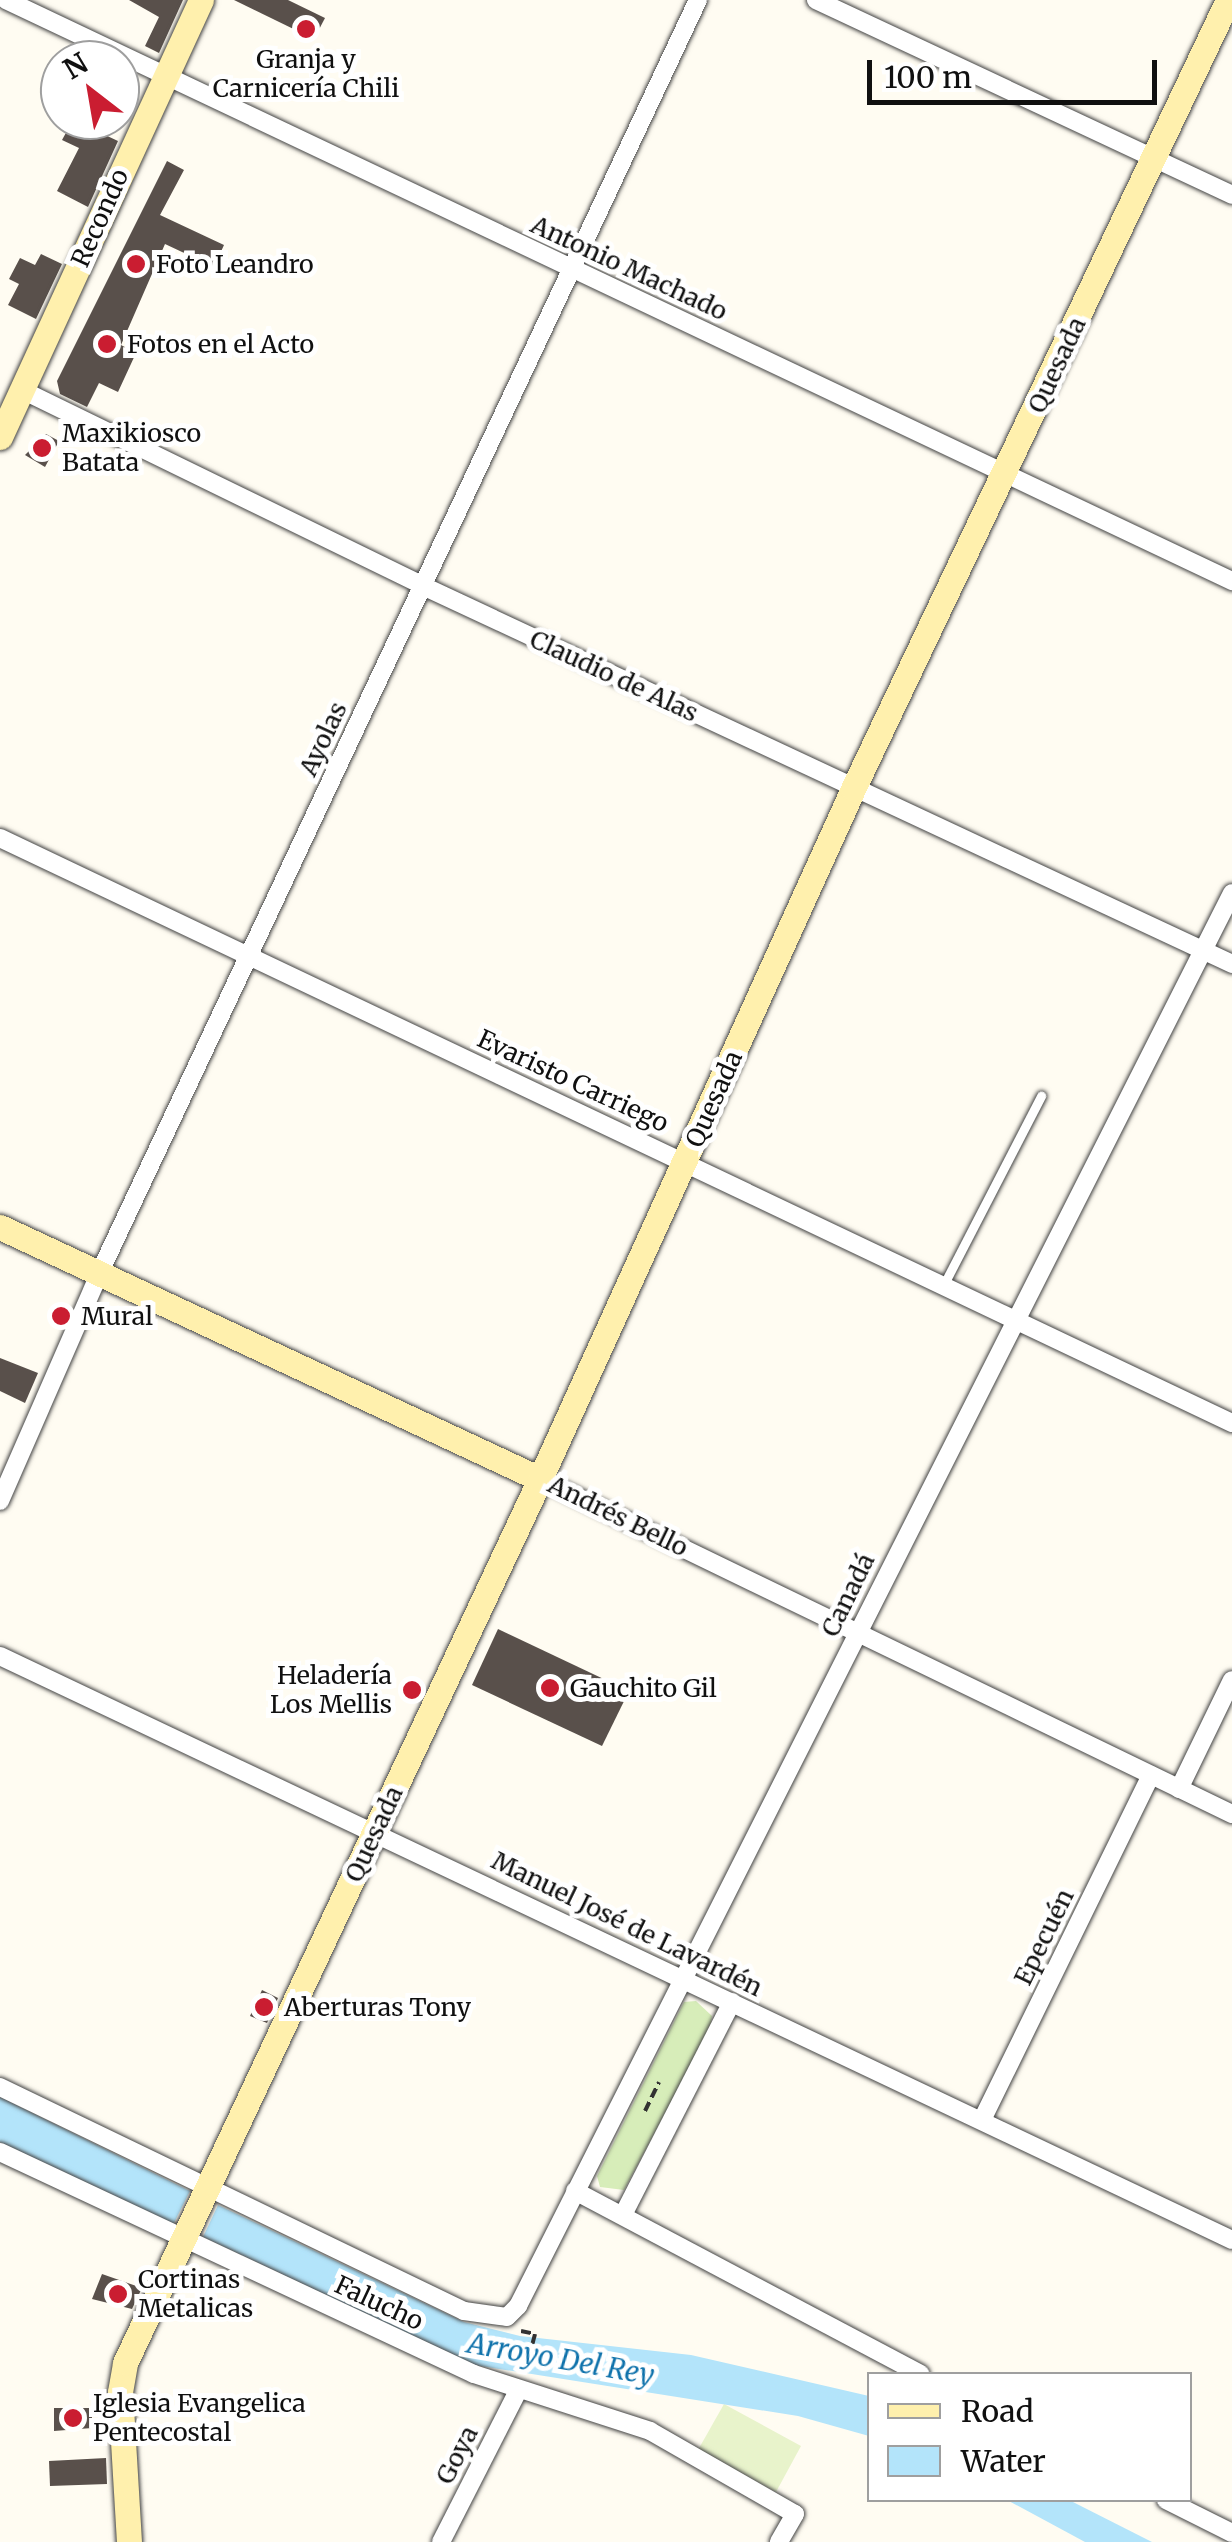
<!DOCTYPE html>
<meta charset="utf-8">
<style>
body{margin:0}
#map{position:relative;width:1232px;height:2542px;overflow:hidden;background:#fffcf2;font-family:Merriweather,serif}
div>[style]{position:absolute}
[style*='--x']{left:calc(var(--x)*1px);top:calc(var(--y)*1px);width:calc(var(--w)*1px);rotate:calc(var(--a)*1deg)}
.green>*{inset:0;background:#d7edb9}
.pitch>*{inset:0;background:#e8f3cb}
.water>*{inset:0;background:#b3e4fa}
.building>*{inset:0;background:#59504b}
.path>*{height:4px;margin-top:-2px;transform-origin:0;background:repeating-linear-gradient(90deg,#323232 0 10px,transparent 0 15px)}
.roads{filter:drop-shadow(0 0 2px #434343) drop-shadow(0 0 2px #434343)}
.lane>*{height:9px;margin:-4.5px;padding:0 4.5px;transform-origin:4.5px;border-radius:4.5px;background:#fff}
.street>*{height:18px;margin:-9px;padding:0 9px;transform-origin:9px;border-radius:9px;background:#fff}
.secondary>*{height:25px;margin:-12.5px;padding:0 12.5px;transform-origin:12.5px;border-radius:12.5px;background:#fff0ad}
.dots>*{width:28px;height:28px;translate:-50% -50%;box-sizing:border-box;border:5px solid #fff;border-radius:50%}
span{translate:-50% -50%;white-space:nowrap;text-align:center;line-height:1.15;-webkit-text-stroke:10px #fff;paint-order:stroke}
.poi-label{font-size:25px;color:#101010}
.left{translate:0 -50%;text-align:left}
.right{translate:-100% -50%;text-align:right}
.street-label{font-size:25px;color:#101010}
.water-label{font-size:28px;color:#0f72ab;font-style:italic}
.legend{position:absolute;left:867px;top:2372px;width:325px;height:130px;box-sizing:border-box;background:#fff;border:2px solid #9f9f9f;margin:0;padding:12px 18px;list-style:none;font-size:30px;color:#101010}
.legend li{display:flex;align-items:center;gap:20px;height:50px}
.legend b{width:50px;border:2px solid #9f9f9f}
.north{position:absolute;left:40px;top:40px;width:100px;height:100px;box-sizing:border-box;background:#fff;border:2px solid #9f9f9f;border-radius:50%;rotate:329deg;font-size:28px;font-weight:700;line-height:40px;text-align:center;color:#101010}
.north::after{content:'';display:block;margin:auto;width:35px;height:45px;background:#ca1d31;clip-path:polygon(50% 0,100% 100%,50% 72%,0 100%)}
.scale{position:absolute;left:867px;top:60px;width:290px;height:45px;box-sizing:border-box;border:5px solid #101010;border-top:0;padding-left:12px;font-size:30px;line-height:35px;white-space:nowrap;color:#101010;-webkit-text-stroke:8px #fff;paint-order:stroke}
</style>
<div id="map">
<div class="green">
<div style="clip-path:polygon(696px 2001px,712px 2016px,710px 2029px,624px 2190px,600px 2187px,597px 2176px,684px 2002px)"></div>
</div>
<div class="pitch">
<div style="clip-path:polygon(724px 2404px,801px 2446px,776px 2492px,698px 2450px)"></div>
</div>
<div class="water">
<div style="clip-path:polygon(0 2097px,190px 2191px,173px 2225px,0 2142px)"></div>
<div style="clip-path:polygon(218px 2205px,464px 2322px,520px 2336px,691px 2355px,869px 2396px,869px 2436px,798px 2416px,474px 2365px,203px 2237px)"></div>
<div style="clip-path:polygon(1007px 2500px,1069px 2500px,1152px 2542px,1085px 2542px)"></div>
</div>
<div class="building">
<div style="clip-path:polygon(129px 0,183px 0,159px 53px,145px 46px,159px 17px)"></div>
<div style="clip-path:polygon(234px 0,288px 0,325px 18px,314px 39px)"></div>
<div style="clip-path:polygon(73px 120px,118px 141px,88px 207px,57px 191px,79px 148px,62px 140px)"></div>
<div style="clip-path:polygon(167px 161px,184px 170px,160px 215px,224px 245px,214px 267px,165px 244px,121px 345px,136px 353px,118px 392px,99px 383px,87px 407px,60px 394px,57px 381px)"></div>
<div style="clip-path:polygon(41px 254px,62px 264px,36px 319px,8px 305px,19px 284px,9px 279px,20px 258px,35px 265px)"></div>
<div style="clip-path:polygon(46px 434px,59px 441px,45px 467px,25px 455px)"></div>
<div style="clip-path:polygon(0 1358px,38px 1373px,25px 1403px,0 1391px)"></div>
<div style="clip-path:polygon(498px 1629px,629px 1691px,602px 1746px,472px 1685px)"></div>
<div style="clip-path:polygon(262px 1990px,278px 1998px,267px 2023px,250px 2016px)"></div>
<div style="clip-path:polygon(102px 2274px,142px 2288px,132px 2309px,92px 2299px)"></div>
<div style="clip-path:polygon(54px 2408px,92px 2408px,92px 2428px,54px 2431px)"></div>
<div style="clip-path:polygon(106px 2458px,107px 2484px,50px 2486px,49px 2461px)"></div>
</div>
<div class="path">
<div style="--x:645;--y:2111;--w:32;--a:-64"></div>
<div style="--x:521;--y:2331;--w:14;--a:12"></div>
<div style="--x:535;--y:2334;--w:40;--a:104.4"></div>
</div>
<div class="roads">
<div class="lane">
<div style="--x:944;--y:1284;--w:212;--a:-62.7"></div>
</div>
<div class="street">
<div style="--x:6;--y:0;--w:1357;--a:25.36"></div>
<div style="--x:816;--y:0;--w:459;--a:25.1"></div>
<div style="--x:22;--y:390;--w:446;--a:26"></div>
<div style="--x:423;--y:586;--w:893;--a:25.04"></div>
<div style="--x:0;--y:838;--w:1364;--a:25.4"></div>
<div style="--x:540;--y:1479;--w:769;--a:25.83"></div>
<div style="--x:0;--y:1501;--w:248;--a:-66.4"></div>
<div style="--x:99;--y:1274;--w:1408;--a:-64.82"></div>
<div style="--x:0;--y:1656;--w:1363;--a:25.36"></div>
<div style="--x:1179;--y:1789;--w:121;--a:-64.1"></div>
<div style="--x:0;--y:2087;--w:515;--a:25.77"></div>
<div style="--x:464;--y:2311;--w:43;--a:7.9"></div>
<div style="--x:507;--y:2317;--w:16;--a:-45"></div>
<div style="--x:518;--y:2306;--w:1583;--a:-63.19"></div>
<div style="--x:982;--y:2120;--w:384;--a:-63.9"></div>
<div style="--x:0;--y:2152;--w:523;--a:25.1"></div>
<div style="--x:474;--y:2374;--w:185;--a:17.9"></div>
<div style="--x:650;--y:2431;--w:167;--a:29.8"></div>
<div style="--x:795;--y:2514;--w:32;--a:120"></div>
<div style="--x:575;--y:2191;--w:391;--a:27.9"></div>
<div style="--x:624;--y:2213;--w:237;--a:-62.9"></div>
<div style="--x:1166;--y:2500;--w:74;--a:26.6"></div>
<div style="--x:441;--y:2542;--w:169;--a:-63"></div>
</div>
<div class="secondary">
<div style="--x:0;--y:437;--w:481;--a:-65.3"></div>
<div style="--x:0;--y:1227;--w:596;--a:25.02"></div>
<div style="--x:129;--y:2542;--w:150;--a:-93.4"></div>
<div style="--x:120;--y:2392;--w:29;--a:-80"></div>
<div style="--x:125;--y:2363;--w:977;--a:-64.85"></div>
<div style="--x:540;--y:1479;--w:758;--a:-65.6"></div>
<div style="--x:853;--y:789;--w:874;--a:-64.58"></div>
</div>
</div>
<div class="dots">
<div style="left:306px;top:29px;background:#ca1d31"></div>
<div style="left:136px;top:264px;background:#ca1d31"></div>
<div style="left:107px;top:344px;background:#ca1d31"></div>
<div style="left:42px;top:448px;background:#ca1d31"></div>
<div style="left:61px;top:1316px;background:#ca1d31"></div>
<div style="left:550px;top:1688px;background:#ca1d31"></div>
<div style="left:412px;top:1690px;background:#ca1d31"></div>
<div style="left:264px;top:2007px;background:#ca1d31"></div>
<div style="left:118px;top:2294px;background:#ca1d31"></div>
<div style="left:73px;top:2418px;background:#ca1d31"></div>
</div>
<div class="poi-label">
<span style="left:306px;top:74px">Granja y<br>Carnicería Chili</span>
<span class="left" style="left:156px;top:264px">Foto Leandro</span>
<span class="left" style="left:127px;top:344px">Fotos en el Acto</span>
<span class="left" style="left:62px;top:448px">Maxikiosco<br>Batata</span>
<span class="left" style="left:81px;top:1316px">Mural</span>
<span class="right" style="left:392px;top:1690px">Heladería<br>Los Mellis</span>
<span class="left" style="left:570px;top:1688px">Gauchito Gil</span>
<span class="left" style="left:284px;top:2007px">Aberturas Tony</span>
<span class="left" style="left:138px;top:2294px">Cortinas<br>Metalicas</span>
<span class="left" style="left:93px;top:2418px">Iglesia Evangelica<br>Pentecostal</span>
</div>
<div class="street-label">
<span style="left:100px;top:218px;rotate:-66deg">Recondo</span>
<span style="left:629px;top:268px;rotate:25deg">Antonio Machado</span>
<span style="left:1057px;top:365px;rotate:-65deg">Quesada</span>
<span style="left:614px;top:676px;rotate:25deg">Claudio de Alas</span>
<span style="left:323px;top:739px;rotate:-65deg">Ayolas</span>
<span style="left:573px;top:1081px;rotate:25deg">Evaristo Carriego</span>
<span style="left:714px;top:1099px;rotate:-66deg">Quesada</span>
<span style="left:618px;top:1516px;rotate:26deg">Andrés Bello</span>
<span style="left:848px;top:1595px;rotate:-64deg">Canadá</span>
<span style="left:374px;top:1834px;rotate:-65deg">Quesada</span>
<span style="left:627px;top:1924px;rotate:26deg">Manuel José de Lavardén</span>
<span style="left:1044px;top:1937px;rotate:-64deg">Epecuén</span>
<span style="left:379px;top:2303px;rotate:25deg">Falucho</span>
<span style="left:457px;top:2455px;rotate:-63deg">Goya</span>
</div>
<div class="water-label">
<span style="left:561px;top:2359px;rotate:10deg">Arroyo Del Rey</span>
</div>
<ul class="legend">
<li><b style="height:12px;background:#fff0ad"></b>Road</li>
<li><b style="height:28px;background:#b3e4fa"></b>Water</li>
</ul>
<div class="north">N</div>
<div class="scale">100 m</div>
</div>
